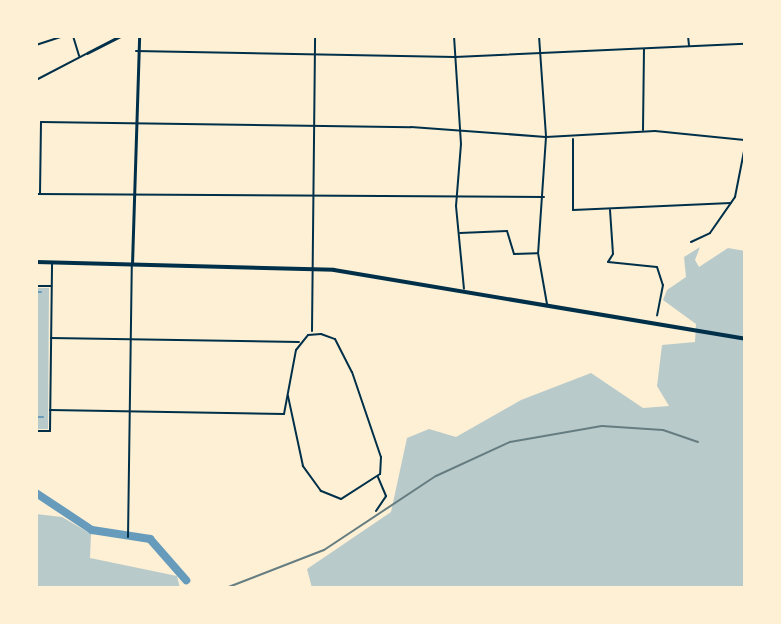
<!DOCTYPE html>
<style>
body{margin:0}
#map{position:relative;width:781px;height:624px;overflow:hidden;background:#fdf0d5;font-family:"Exo 2",sans-serif}
div>[style]{position:absolute}
[style*='--x']{left:calc(var(--x)*1px);top:calc(var(--y)*1px);width:calc(var(--w)*1px);rotate:calc(var(--a)*1deg)}
.green>*{inset:0;background:#b9caca}
.stream>*{height:2px;margin:-1px;padding:0 1px;transform-origin:1px;border-radius:1px;background:#669bbc}
.river>*{height:8px;margin:-4px;padding:0 4px;transform-origin:4px;border-radius:4px;background:#669bbc}
.minor>*{height:2px;margin:-1px;padding:0 1px;transform-origin:1px;border-radius:1px;background:#003049}
.tertiary>*{height:3px;margin:-1.5px;padding:0 1.5px;transform-origin:1.5px;border-radius:1.5px;background:#003049}
.secondary>*{height:4px;margin:-2px;padding:0 2px;transform-origin:2px;border-radius:2px;background:#003049}
.rail>*{height:2px;margin:-1px;padding:0 1px;transform-origin:1px;border-radius:1px;background:#657d81}
span{translate:-50% -50%;white-space:nowrap;text-align:center;line-height:1.15;-webkit-text-stroke:7px #fdf0d5;paint-order:stroke}
.frame{position:absolute;inset:0;border:38px solid #fdf0d5;pointer-events:none}
</style>
<div id="map">
<div class="green">
<div style="clip-path:polygon(700px 247px,695px 260px,699px 267px,728px 248px,745px 251px,745px 588px,312px 588px,307px 569px,391px 512px,407px 438px,429px 429px,456px 437px,521px 400px,591px 373px,643px 408px,669px 406px,657px 386px,662px 345px,695px 342px,696px 324px,663px 300px,667px 290px,686px 277px,684px 257px)"></div>
<div style="clip-path:polygon(36px 288px,49px 288px,48px 429px,36px 429px)"></div>
<div style="clip-path:polygon(36px 514px,62px 517px,91px 534px,90px 558px,177px 576px,180px 588px,36px 588px)"></div>
</div>
<div class="stream">
<div style="--x:36;--y:292;--w:5;--a:0"></div>
<div style="--x:36;--y:417;--w:7;--a:0"></div>
</div>
<div class="river">
<div style="--x:36;--y:493;--w:67;--a:33.5"></div>
<div style="--x:92;--y:530;--w:59;--a:8.8"></div>
<div style="--x:150;--y:539;--w:55;--a:48.7"></div>
</div>
<div class="minor">
<div style="--x:73;--y:36;--w:21;--a:73"></div>
<div style="--x:454;--y:36;--w:108;--a:86.3"></div>
<div style="--x:461;--y:144;--w:62;--a:94.6"></div>
<div style="--x:456;--y:206;--w:83;--a:84.5"></div>
<div style="--x:539;--y:36;--w:101;--a:86"></div>
<div style="--x:546;--y:137;--w:116;--a:93.9"></div>
<div style="--x:538;--y:253;--w:52;--a:80"></div>
<div style="--x:688;--y:36;--w:10;--a:84"></div>
<div style="--x:36;--y:45;--w:29;--a:-18"></div>
<div style="--x:136;--y:51;--w:319;--a:1.1"></div>
<div style="--x:455;--y:57;--w:290;--a:-2.6"></div>
<div style="--x:36;--y:80;--w:56;--a:-27.5"></div>
<div style="--x:643;--y:130;--w:81;--a:-89.3"></div>
<div style="--x:573;--y:139;--w:71;--a:90"></div>
<div style="--x:573;--y:210;--w:158;--a:-2.5"></div>
<div style="--x:36;--y:194;--w:508;--a:0.34"></div>
<div style="--x:40;--y:194;--w:72;--a:-89.2"></div>
<div style="--x:41;--y:122;--w:370;--a:0.8"></div>
<div style="--x:411;--y:127;--w:135;--a:4.2"></div>
<div style="--x:546;--y:137;--w:109;--a:-3.2"></div>
<div style="--x:655;--y:131;--w:90;--a:5.7"></div>
<div style="--x:610;--y:210;--w:44;--a:86.1"></div>
<div style="--x:613;--y:254;--w:9;--a:122"></div>
<div style="--x:608;--y:262;--w:49;--a:5.8"></div>
<div style="--x:657;--y:267;--w:19;--a:72"></div>
<div style="--x:663;--y:285;--w:31;--a:101"></div>
<div style="--x:460;--y:233;--w:47;--a:-2.4"></div>
<div style="--x:507;--y:231;--w:24;--a:73"></div>
<div style="--x:514;--y:254;--w:23;--a:-2"></div>
<div style="--x:691;--y:242;--w:21;--a:-25"></div>
<div style="--x:710;--y:233;--w:44;--a:-55.2"></div>
<div style="--x:735;--y:197;--w:52;--a:-78.9"></div>
<div style="--x:36;--y:286;--w:15;--a:0"></div>
<div style="--x:312;--y:331;--w:295;--a:-89.4"></div>
<div style="--x:51;--y:338;--w:248;--a:0.9"></div>
<div style="--x:50;--y:410;--w:234;--a:1"></div>
<div style="--x:284;--y:414;--w:65;--a:-79.4"></div>
<div style="--x:296;--y:350;--w:19;--a:-51"></div>
<div style="--x:308;--y:335;--w:13;--a:-4"></div>
<div style="--x:321;--y:334;--w:15;--a:20"></div>
<div style="--x:335;--y:339;--w:37;--a:63"></div>
<div style="--x:352;--y:372;--w:90;--a:71.2"></div>
<div style="--x:381;--y:457;--w:17;--a:93"></div>
<div style="--x:380;--y:474;--w:46;--a:147.3"></div>
<div style="--x:341;--y:499;--w:22;--a:-158"></div>
<div style="--x:321;--y:491;--w:31;--a:-126"></div>
<div style="--x:303;--y:466;--w:72;--a:-102.1"></div>
<div style="--x:36;--y:431;--w:14;--a:0"></div>
<div style="--x:50;--y:431;--w:167;--a:-89.3"></div>
<div style="--x:376;--y:511;--w:18;--a:-56"></div>
<div style="--x:386;--y:496;--w:21;--a:-113"></div>
<div style="--x:128;--y:537;--w:272;--a:-89.2"></div>
</div>
<div class="tertiary">
<div style="--x:87;--y:53;--w:37;--a:-27"></div>
<div style="--x:132;--y:264;--w:228;--a:-88.2"></div>
</div>
<div class="secondary">
<div style="--x:36;--y:262;--w:298;--a:1.5"></div>
<div style="--x:334;--y:270;--w:417;--a:9.5"></div>
</div>
<div class="rail">
<div style="--x:226;--y:588;--w:105;--a:-21.2"></div>
<div style="--x:324;--y:550;--w:134;--a:-33.5"></div>
<div style="--x:436;--y:476;--w:81;--a:-24.7"></div>
<div style="--x:510;--y:442;--w:93;--a:-9.9"></div>
<div style="--x:602;--y:426;--w:61;--a:3.8"></div>
<div style="--x:663;--y:430;--w:37;--a:19"></div>
</div>
<div class="frame"></div>
</div>
